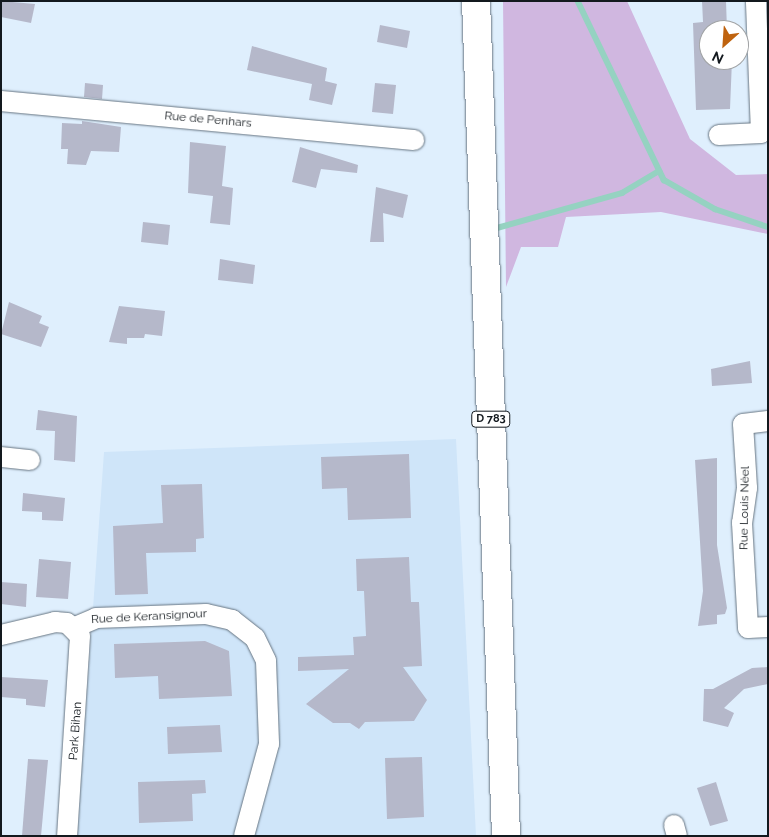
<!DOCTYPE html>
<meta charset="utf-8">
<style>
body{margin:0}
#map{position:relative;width:769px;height:837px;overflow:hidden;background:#dfeffd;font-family:Raleway,sans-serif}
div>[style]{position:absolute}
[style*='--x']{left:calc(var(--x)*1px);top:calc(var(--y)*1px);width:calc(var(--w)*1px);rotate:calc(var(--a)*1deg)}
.built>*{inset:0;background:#cfe5f9}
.green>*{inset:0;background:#d0b7e0}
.stream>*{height:5.5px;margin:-2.75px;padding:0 2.75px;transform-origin:2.75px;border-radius:2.75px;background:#95d2c1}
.building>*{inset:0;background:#b5b8ca}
.roads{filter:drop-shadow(0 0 1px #677582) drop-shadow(0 0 1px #677582)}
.street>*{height:20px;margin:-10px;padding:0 10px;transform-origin:10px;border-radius:10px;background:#fff}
.primary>*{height:28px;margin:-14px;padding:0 14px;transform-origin:14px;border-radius:14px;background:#fff}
span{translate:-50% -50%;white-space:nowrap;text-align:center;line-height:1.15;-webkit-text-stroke:4px #fff;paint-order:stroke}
.shield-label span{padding:1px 4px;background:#fff;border:1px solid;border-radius:4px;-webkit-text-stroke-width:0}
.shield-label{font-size:11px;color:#13191e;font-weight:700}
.street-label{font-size:12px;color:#13191e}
.frame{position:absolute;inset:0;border:2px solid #13191e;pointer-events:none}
.north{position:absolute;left:699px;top:20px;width:50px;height:50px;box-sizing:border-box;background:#fff;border:1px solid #a1a3a5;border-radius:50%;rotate:206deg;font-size:14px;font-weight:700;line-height:20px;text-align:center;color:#13191e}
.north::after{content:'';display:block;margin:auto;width:18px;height:22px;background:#bf630f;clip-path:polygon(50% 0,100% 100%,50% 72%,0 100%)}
</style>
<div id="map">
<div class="built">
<div style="clip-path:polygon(456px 439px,476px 836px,77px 836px,104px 452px)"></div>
</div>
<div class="green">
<div style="clip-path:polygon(503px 1px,627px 1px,690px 139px,736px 175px,768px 174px,768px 234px,661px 212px,566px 217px,558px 247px,521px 247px,506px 287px)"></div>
</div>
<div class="stream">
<div style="--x:578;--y:1;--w:199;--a:64.3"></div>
<div style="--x:664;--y:180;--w:59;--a:29.6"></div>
<div style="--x:715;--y:209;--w:56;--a:18.8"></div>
<div style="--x:497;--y:228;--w:130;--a:-15.6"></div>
<div style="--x:622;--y:193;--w:43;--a:-30.7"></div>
</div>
<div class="building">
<div style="clip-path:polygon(1px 1px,35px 4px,31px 23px,1px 17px)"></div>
<div style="clip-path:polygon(702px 1px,726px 1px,727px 30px,709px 30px,709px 60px,732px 60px,730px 109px,696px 110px,693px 23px,703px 22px)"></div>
<div style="clip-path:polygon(380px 25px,410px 31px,407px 48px,377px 42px)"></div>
<div style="clip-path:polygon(252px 46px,327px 68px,325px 81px,337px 84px,332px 105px,309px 100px,312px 84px,247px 70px)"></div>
<div style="clip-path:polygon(85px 83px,103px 85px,102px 99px,84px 97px)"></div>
<div style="clip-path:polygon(375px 83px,396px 85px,393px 114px,372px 112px)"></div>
<div style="clip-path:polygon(82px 121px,121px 127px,119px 152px,91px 151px,86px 165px,67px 164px,68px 149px,61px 149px,62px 123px,82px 124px)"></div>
<div style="clip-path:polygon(190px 142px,226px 146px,222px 186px,233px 188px,230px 225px,210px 223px,213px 196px,188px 193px)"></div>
<div style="clip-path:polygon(300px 147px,358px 165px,357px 173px,321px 169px,316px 188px,292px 182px)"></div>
<div style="clip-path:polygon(376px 187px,408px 195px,403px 218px,383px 213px,384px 242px,370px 242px)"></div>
<div style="clip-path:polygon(143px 222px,170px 225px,168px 245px,141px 242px)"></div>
<div style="clip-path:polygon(220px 259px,255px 265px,253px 284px,218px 280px)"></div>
<div style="clip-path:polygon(9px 302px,42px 316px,39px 323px,49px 327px,41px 347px,1px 334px)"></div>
<div style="clip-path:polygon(119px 306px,165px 311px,162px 336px,145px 334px,144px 338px,127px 338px,127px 344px,109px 342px)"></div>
<div style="clip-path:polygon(750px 361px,752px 383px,712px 386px,711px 369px)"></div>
<div style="clip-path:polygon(38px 410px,77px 416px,75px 462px,54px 460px,55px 431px,36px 430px)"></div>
<div style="clip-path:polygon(409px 454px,411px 518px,348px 520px,347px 488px,322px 489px,321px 457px)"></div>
<div style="clip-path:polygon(717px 458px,717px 545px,727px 608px,725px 614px,717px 615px,717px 624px,698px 626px,703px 591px,695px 460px)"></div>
<div style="clip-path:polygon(202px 484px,204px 538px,196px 539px,196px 552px,146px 553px,148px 594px,115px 595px,113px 526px,163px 523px,161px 485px)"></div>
<div style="clip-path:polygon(23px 493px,65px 498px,63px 521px,42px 520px,42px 512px,22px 511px)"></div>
<div style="clip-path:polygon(409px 557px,411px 602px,419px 602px,422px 666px,403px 667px,427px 700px,414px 721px,365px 722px,359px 729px,350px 723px,333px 723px,306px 704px,349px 669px,298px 671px,298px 657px,354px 655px,353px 637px,366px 636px,364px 591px,357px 591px,356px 559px)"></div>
<div style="clip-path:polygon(39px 559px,71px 562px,68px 599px,36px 597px)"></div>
<div style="clip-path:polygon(1px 582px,27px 584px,26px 607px,1px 604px)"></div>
<div style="clip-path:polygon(205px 641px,229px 651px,232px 696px,159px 699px,158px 676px,115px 678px,114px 644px)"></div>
<div style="clip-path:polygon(768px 667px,768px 684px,744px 689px,724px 708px,734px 713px,728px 727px,703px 721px,704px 689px,713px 689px,752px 668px)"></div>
<div style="clip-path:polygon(1px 677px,48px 680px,45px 707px,26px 705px,26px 699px,1px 697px)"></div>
<div style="clip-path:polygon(220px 725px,222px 752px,168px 754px,167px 727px)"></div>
<div style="clip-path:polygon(422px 757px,424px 817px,387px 819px,385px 758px)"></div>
<div style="clip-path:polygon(28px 759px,48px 760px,41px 836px,22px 836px)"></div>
<div style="clip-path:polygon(205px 780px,206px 793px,192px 794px,193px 821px,139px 823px,138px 782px)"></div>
<div style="clip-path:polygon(716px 782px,728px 821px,710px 826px,697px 788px)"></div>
</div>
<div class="roads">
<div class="street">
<div style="--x:1;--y:101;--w:415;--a:5.4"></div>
<div style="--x:719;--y:135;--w:42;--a:-2.7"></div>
<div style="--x:761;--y:133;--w:132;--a:-92.2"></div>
<div style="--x:768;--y:421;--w:25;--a:173"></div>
<div style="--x:743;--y:424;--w:64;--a:86.4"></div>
<div style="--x:747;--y:488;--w:35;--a:98"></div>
<div style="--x:742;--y:523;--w:105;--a:86.7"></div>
<div style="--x:748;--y:628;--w:20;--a:-3"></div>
<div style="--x:1;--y:457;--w:29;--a:6"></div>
<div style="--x:73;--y:628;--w:25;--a:-23"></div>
<div style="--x:96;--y:618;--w:110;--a:-2.1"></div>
<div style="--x:206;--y:614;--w:27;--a:13"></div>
<div style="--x:232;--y:620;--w:29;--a:38"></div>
<div style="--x:255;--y:638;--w:25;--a:64"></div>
<div style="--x:266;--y:661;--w:83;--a:87.9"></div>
<div style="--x:269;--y:744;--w:95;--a:105.2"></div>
<div style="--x:1;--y:635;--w:56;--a:-13.5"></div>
<div style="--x:55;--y:622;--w:12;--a:5"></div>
<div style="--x:67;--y:623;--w:18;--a:45"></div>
<div style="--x:80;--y:636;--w:200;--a:93.7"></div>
<div style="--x:674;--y:825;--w:11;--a:75"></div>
</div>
<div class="primary">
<div style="--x:476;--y:1;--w:836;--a:87.94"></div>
</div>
</div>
<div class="shield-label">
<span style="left:491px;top:419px">D 783</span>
</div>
<div class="street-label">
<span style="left:208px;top:120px;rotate:5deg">Rue de Penhars</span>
<span style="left:745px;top:508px;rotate:-89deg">Rue Louis Néel</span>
<span style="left:149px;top:617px;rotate:-3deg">Rue de Keransignour</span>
<span style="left:76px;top:731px;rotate:-86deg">Park Bihan</span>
</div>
<div class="frame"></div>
<div class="north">N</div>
</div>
